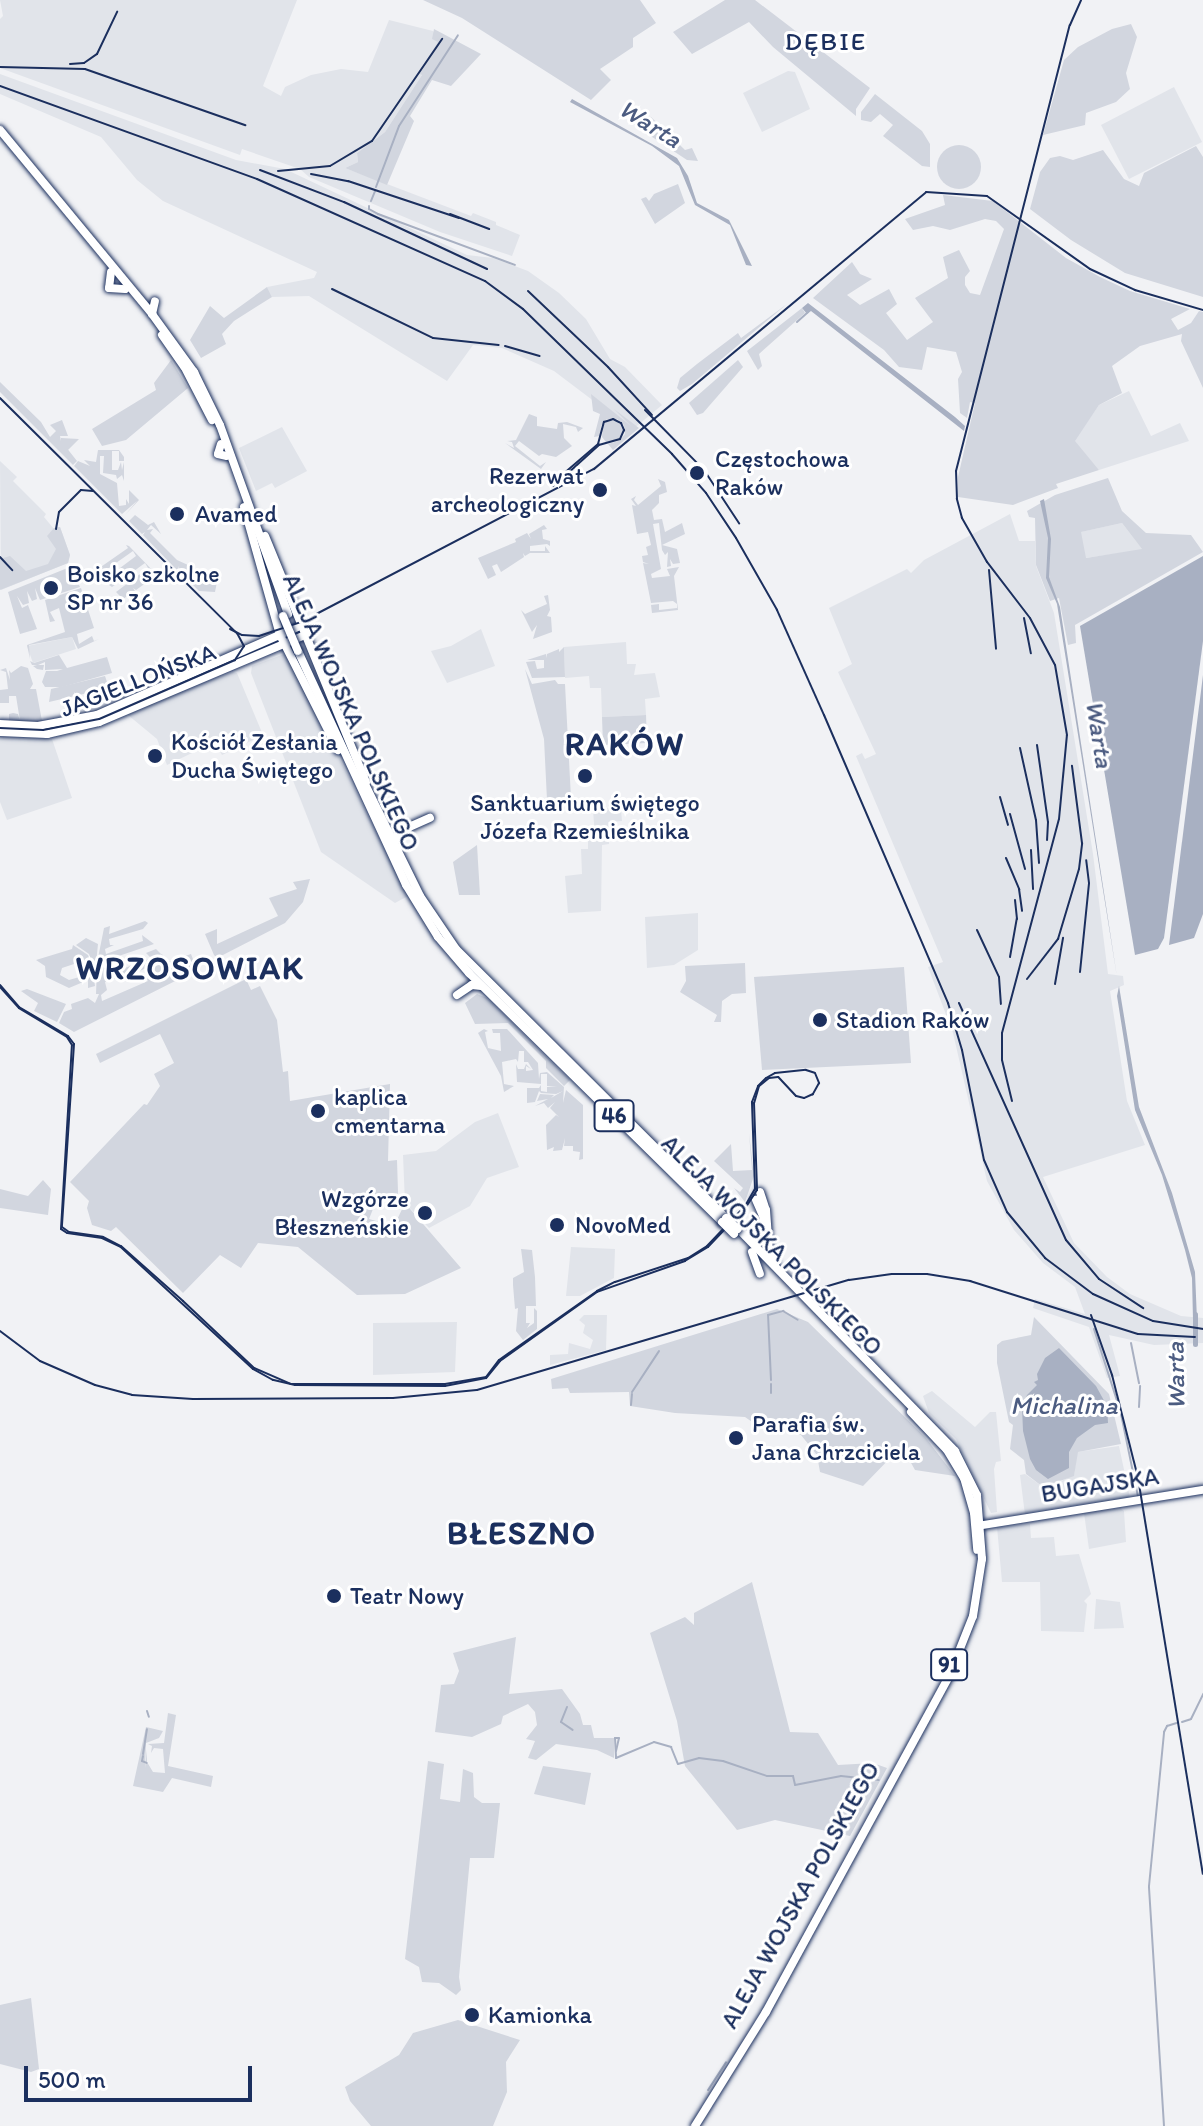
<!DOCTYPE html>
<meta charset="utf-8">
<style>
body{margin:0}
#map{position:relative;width:1203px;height:2126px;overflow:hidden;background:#f1f2f5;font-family:Itim,sans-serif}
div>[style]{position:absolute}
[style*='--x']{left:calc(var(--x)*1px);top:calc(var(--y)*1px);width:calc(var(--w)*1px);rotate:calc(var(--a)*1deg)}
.built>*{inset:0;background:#e1e4ea}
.green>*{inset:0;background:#d2d6df}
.round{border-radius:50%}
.water>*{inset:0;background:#a8b0c2}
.stream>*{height:2px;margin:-1px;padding:0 1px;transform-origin:1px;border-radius:1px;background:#a8b0c2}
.river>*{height:5px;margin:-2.5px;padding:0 2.5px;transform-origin:2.5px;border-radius:2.5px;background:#a8b0c2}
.roads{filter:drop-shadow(0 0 2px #1b2f5e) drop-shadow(0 0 2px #1b2f5e)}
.primary>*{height:8px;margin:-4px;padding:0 4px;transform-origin:4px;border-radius:4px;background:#fff}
.tram>*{height:2px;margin:-1px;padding:0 1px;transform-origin:1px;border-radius:1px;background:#1b2f5e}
.rail>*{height:2px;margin:-1px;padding:0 1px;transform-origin:1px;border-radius:1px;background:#1b2f5e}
.bridges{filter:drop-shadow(0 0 2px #1b2f5e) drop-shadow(0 0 2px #1b2f5e)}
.primary-bridge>*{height:8px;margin:-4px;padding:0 4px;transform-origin:4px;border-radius:4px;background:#fff}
.dots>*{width:22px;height:22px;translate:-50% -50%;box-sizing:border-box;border:4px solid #fff;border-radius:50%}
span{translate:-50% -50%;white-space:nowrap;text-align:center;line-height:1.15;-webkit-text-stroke:6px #fff;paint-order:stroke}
.shield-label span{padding:2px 6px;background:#fff;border:2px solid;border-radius:6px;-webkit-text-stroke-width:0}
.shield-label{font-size:22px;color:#1b2f5e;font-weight:700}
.poi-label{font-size:24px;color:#1b2f5e}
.left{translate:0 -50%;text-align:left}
.right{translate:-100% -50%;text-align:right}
.street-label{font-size:24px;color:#1b2f5e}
.neighbourhood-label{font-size:26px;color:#1b2f5e;letter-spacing:2px}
.water-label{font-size:26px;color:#4c5c81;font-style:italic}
.district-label{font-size:32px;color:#1b2f5e;font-weight:700;letter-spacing:2px}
.scale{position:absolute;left:24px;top:2066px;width:228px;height:36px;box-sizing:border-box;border:4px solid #1b2f5e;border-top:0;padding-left:10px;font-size:24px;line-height:28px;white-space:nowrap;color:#1b2f5e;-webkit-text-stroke:6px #fff;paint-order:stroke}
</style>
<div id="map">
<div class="built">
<div style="clip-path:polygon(0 0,297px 0,263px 86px,281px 96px,285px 87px,311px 75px,341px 69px,368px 72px,389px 20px,433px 31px,439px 42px,419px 72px,422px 75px,385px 132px,357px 153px,358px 162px,345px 168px,471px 216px,473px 213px,496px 222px,496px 225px,520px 235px,512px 256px,440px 232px,309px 177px,300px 169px,242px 149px,240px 155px,0 68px,0 19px,3px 16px)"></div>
<div style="clip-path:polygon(788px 71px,795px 72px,810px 109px,762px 132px,743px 93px)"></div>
<div style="clip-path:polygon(0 74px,236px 160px,285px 169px,467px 255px,493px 258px,528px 271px,559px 293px,586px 319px,610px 359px,625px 367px,662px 405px,632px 430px,554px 371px,502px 348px,473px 345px,447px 381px,309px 296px,272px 297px,267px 287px,314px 278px,317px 272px,163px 201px,137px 180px,101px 137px,0 94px)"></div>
<div style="clip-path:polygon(1174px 87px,1202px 142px,1129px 179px,1101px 125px)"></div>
<div style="clip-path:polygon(1129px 391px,1151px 436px,1180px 423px,1189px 441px,1099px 470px,1074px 441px,1099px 405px)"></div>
<div style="clip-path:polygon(282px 427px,307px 471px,275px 488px,272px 483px,256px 491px,239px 448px)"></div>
<div style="clip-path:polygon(0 461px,17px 477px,13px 481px,46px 514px,44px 517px,54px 529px,60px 527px,70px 555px,68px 563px,1px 590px)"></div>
<div style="clip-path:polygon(1010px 514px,1019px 541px,1035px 541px,1036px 566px,1054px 613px,1093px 854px,1108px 974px,1123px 976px,1124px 985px,1110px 991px,1127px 1101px,1145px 1145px,1043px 1177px,1074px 1243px,1107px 1277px,1130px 1294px,1181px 1316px,1203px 1318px,1203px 1343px,1154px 1345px,1109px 1335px,1120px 1376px,1107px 1378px,1089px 1327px,1033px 1308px,1035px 1299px,1085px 1314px,1075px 1287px,1043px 1263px,1014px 1230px,987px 1181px,953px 1033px,928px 967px,943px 962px,856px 756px,862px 753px,865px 759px,876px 754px,838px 672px,852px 664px,829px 608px,907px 569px,911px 573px,924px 560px)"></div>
<div style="clip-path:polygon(1122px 523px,1143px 550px,1085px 558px,1080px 532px)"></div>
<div style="clip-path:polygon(481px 629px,495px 666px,447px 683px,431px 651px,451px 646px)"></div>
<div style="clip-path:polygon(72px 637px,76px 649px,33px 663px,27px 646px)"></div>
<div style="clip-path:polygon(626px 642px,627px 664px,636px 664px,634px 675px,655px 673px,660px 697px,645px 699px,646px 715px,602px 717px,601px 688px,590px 688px,589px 676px,565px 678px,564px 647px)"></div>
<div style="clip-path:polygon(287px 653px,408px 896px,395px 903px,321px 852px,251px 673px,252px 666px)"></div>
<div style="clip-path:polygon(233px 672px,237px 673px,263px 735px,222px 755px,215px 742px,167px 765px,157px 739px,128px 715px,179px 691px)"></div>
<div style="clip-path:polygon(0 736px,52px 739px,72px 798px,7px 820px,0 802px)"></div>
<div style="clip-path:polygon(610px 808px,621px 810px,622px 821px,608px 822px,609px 844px,602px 845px,601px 911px,568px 913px,565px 876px,582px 874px,581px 849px,588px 849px,588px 836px,595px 836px,593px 810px)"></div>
<div style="clip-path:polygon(698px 913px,698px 950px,674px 965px,647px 968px,645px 917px)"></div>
<div style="clip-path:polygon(498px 1113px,519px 1167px,487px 1178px,470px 1206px,429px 1228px,405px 1203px,403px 1155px,436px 1151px,475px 1122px)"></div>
<div style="clip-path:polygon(571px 1247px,615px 1249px,614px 1278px,580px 1296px,566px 1296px)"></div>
<div style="clip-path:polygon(584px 1315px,607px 1315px,606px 1350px,550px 1365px,550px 1355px,568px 1354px,569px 1343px,590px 1349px,593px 1340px,583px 1333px,585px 1325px,579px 1320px)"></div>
<div style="clip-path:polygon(457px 1322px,455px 1372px,373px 1375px,373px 1323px)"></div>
<div style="clip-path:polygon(932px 1391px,975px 1427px,990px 1412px,996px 1412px,1001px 1461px,996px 1462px,994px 1469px,997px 1512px,991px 1513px,956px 1439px,929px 1413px,923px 1396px)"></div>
<div style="clip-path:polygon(1119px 1446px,1130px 1498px,1025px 1515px,1020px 1475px,1025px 1474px,1043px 1487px,1053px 1485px,1074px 1475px,1077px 1452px)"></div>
<div style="clip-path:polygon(1120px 1508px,1124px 1511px,1126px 1542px,1089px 1549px,1084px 1513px)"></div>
<div style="clip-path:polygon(1030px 1524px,1031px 1538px,1054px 1537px,1056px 1556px,1079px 1554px,1091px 1594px,1084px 1601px,1087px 1604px,1084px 1632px,1041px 1631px,1040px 1582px,1002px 1582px,997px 1527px)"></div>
<div style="clip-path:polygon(1096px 1599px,1120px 1602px,1124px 1628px,1094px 1629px)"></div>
</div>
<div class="green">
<div style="clip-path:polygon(423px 0,640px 0,656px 23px,633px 38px,633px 47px,600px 69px,611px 80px,591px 100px,462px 18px)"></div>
<div style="clip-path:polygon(725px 0,755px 0,870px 88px,856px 109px,856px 116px,773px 47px,749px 22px,692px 54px,673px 32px)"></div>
<div style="clip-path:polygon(1131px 24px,1137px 37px,1126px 73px,1130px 89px,1116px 102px,1086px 113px,1085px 125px,1043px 135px,1064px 60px,1078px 47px,1112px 29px)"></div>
<div style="clip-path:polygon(434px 29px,481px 54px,451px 86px,432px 80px,410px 116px,414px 121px,387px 185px,345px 168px,358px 162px,357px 153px,385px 132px,422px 75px,418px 73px,438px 42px,432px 39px)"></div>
<div style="clip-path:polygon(875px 94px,922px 131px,930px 144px,930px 167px,922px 166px,883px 136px,893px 125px,880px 114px,871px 122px,861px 120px,861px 112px)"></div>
<div style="clip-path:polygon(645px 116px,651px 117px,685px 150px,692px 148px,698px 161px,687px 160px,631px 123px,633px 119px,641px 123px)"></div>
<div class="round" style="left:937px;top:145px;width:44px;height:44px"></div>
<div style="clip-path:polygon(1196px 146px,1203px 157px,1203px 297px,1125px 273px,1071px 240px,1030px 209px,1040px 172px,1050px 158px,1060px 156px,1073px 160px,1103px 150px,1124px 179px,1139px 186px,1144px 173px)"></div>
<div style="clip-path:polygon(678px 184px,685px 203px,655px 224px,641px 199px,646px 197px,649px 201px,654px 194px)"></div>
<div style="clip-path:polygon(943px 195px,993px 201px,1066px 258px,1100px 277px,1130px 291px,1190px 309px,1171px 319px,1178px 330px,1191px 323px,1199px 311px,1203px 312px,1203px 388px,1181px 341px,1182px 334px,1140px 346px,1112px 366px,1122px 393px,1099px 405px,1075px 441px,1099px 470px,1056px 484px,1058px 488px,1013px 505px,958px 497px,958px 477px,975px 403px,970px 402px,967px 418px,960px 413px,958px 379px,962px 372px,956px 352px,927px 347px,922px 370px,899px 367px,884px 350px,813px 298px,852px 262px,860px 274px,872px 279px,847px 295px,860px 305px,889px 289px,897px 304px,886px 313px,907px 340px,933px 322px,915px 298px,948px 278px,943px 257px,959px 250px,970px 271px,965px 277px,965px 285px,970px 293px,980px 295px,1004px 229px,996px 221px,985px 219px,950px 230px,933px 226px,913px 230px,905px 219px,945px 205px)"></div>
<div style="clip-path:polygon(267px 287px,272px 297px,234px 321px,222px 334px,226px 344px,201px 358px,190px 340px,210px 306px,224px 318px)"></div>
<div style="clip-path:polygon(787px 304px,692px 384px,680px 391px,677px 388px,680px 378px,697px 364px,738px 333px,741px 338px)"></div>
<div style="clip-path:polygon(802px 308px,805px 313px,759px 354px,762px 366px,758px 370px,747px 351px)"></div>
<div style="clip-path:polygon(171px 360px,188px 388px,126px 440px,102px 446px,92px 429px,156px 390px,154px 383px)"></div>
<div style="clip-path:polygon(738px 360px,743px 367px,703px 413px,697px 415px,689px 403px)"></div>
<div style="clip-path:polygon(0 382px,41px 422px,50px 437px,56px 431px,50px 425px,62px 420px,68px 436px,60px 436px,61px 441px,61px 438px,79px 439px,68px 450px,62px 442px,77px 461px,73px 465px,0 392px)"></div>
<div style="clip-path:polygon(591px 394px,631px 426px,614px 409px,639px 428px,613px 450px,608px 444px,618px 441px,606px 442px,602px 437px,603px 425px,609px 420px,619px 422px,623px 431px,620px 440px,625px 434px,624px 425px,617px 419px,607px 419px,601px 426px,600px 436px,594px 437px,600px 414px,593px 411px)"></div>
<div style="clip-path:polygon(529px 414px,537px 417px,537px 429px,537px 426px,557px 429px,558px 423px,567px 422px,583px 428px,578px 432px,576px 427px,563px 424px,564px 438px,572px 446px,556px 457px,542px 454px,539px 456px,519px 441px,515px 446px,540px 466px,546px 462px,541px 469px,505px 443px,514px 448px,512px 442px,507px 441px,516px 440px)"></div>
<div style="clip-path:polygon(98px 450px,119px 450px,124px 457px,124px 461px,119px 461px,119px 451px,112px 451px,112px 470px,118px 470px,121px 462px,122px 470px,124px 462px,124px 481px,122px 475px,117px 479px,116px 475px,103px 473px,104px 456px,100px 456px,100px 474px,117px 483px,119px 506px,126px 505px,126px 499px,129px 504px,129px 490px,139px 500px,125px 515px,137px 501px,122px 514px,74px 466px,78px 461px,90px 466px,84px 460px,96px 462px)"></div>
<div style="clip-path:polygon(evenodd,1108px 478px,1122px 511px,1146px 533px,1191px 535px,1203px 552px,1075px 625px,1076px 643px,1068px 645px,1059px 598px,1050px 601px,1036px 565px,1035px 518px,1029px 517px,1027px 511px,1055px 495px,1108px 478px,1122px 523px,1142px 549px,1086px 558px,1081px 532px,1122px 523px)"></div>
<div style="clip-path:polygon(658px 479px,665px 482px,667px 492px,659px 495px,659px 503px,652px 510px,654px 520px,662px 519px,665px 532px,682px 523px,685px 534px,662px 545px,677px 549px,680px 563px,673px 564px,670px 559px,671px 566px,667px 567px,668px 552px,665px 555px,662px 550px,659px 523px,653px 524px,661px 569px,651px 574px,652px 578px,670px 576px,667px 569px,679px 567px,674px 576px,678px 610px,652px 613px,651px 605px,659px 604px,659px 610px,677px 608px,677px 604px,673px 601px,651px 603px,643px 563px,649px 564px,643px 562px,642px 556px,648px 555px,646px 547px,651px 545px,648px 532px,637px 534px,632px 505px,636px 506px,631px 499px,636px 496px,634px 500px,638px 505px,661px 486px)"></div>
<div style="clip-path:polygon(135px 515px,148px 525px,154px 522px,161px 534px,151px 525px,147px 530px,153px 529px,150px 533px,177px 560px,199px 570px,213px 585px,217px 582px,215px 592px,199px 591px,178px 570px,179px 566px,177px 570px,143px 535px,145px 532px,142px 534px,129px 521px)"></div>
<div style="clip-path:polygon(544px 525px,547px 529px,542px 530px,543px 539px,550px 541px,550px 546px,547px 544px,530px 546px,530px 551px,545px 551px,545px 546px,550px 553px,530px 553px,525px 556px,523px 553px,524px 557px,501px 572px,497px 564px,492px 566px,496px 575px,488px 579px,478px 558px,516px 542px,515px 539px,527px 533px,531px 539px,529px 534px)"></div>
<div style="clip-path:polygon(60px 527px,70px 555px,68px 563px,0 590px,0 559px,10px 556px,26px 571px,48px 564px,56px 549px,47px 536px,54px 528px)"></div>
<div style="clip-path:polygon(126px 545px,129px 546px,157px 575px,136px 590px,133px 588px,135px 591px,123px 599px,116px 592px,148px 568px,145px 563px,112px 587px,109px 585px,112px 581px,108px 584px,104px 580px,136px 556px,133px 551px,99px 575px,95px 571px,128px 548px)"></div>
<div style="clip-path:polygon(70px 567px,80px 587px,40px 600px,35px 588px,37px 599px,32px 601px,27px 591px,29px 603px,23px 605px,17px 596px,22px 608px,28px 605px,37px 629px,20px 634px,8px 592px)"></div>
<div style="clip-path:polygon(81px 588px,94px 628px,77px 634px,79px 644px,92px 636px,94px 641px,99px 639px,78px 649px,72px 637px,29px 645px,30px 659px,27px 645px,65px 632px,59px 608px,50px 612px,55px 621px,50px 622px,45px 600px)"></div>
<div style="clip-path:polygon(548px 595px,550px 610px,547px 616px,551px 617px,552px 632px,533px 639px,537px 625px,532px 632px,521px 610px,525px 614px,547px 604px,544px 596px)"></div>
<div style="clip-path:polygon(564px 647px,565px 677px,532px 678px,526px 662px,535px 661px,537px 669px,544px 668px,544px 660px,527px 660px,546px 654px,547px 658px,547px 654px,559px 649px,559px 652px)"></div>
<div style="clip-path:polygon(59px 655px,67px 668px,107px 657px,112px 673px,62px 687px,45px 687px,42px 682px,46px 671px,57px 671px,63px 669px,45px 670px,45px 662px,38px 665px,44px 665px,43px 670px,37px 669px,33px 666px,37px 665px,32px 665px,30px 661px,34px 663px)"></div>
<div style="clip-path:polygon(21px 666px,28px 668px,33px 684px,30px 689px,36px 689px,42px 721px,25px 722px,9px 721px,9px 714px,13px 713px,18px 714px,20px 721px,16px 696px,9px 696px,9px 703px,0 703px,0 690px,8px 689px,6px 672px,0 670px,6px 668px,10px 680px,9px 670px,11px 673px)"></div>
<div style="clip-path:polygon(525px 669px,532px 684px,555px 680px,558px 684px,565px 684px,571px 798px,547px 800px,544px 739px)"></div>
<div style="clip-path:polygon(105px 676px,109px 688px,49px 702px,51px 689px)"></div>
<div style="clip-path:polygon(646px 715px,647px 743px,603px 745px,602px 717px)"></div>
<div style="clip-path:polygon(477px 845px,480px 895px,459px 895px,453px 862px)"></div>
<div style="clip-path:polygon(310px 879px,303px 902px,285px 923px,217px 958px,214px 955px,205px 934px,217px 929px,217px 944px,278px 916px,269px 898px,297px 889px,293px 882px)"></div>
<div style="clip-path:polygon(145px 921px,148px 923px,143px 929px,109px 939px,110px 945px,114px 945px,105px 949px,106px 954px,143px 941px,142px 935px,154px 944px,104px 961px,98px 958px,104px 928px,110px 926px,109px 934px)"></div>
<div style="clip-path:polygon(86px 938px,98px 944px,96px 964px,100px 961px,105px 967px,104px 976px,151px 958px,146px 953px,156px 949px,161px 954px,158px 957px,162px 954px,164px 958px,142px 970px,105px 982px,107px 990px,101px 995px,102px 1001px,148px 981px,143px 975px,153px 967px,191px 954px,197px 970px,74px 1032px,59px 1023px,64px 1012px,72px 1009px,71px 1004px,88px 998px,95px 1003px,99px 994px,96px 994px,97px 967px,94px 970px,89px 954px,76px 945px)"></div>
<div style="clip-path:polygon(73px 945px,88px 955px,93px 971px,86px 974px,83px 967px,74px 964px,62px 968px,60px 975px,69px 980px,93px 973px,95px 986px,88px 988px,88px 980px,69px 988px,46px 977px,45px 966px,36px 960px,72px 949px)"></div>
<div style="clip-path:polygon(745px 963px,746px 993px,732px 994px,722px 1001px,721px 1022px,714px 1022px,717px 1015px,680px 992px,686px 981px,685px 966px)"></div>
<div style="clip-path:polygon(904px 967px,911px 1063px,762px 1070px,754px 977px)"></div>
<div style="clip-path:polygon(246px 979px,251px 990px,260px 986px,277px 1020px,283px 1072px,288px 1071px,290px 1101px,390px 1084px,388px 1161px,397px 1160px,398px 1192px,397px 1199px,379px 1194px,369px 1219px,394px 1226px,405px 1203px,461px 1268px,405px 1294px,357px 1295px,298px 1247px,258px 1243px,241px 1268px,220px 1255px,183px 1293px,116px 1227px,111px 1231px,92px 1225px,87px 1208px,89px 1201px,70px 1182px,144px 1104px,147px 1105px,160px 1086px,154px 1074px,174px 1063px,160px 1034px,100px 1063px,96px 1054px)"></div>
<div style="clip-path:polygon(27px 989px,66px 1004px,57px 1022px,34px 1011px,38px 1003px,21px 991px)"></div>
<div style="clip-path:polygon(477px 994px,487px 998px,570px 1080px,564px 1086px,546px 1068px,546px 1061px,508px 1023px,475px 1024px,465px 1003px)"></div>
<div style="clip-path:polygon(484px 1029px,488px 1031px,485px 1032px,488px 1048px,501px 1051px,500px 1033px,493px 1033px,492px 1029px,507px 1029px,538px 1063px,539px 1079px,540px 1073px,547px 1072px,564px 1087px,563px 1103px,566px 1090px,583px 1105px,583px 1159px,579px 1160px,580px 1152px,573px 1151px,573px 1146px,564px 1146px,565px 1138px,562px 1150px,553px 1151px,554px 1147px,547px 1150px,546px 1125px,556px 1115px,559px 1117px,550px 1108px,555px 1102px,548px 1108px,544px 1103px,535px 1106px,548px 1099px,537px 1101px,540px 1094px,554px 1095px,551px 1098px,563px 1091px,556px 1094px,541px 1093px,539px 1091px,535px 1102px,527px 1103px,527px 1088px,539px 1088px,541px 1085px,541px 1091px,547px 1092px,547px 1087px,557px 1087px,547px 1086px,547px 1074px,541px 1074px,541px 1084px,517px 1082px,516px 1064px,518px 1069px,524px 1069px,526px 1064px,531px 1069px,526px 1066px,526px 1071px,533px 1070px,528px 1062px,524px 1062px,524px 1051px,519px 1051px,518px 1062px,516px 1059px,502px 1062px,504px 1084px,514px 1086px,504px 1092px,501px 1076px,478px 1033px)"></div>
<div style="clip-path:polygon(749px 1133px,754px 1176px,745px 1202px,734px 1188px,740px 1192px,743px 1188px,714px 1161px,731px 1144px,733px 1171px,752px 1170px)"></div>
<div style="clip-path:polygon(43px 1180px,51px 1189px,48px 1215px,0 1208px,0 1189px,28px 1196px)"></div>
<div style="clip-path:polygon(521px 1249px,532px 1250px,535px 1277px,536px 1306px,526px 1306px,526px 1323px,530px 1323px,527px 1328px,534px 1323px,534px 1308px,537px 1311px,537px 1329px,523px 1340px,516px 1331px,518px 1308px,515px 1309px,513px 1285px,513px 1278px,524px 1272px)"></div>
<div style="clip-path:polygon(777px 1309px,808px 1322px,925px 1437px,955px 1476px,915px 1470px,905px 1452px,896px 1452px,863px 1486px,820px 1472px,817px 1455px,801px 1435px,755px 1424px,745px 1417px,675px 1413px,630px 1406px,629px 1392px,570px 1393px,568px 1388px,552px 1389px,551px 1379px)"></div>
<div style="clip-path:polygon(1034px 1317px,1109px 1394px,1121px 1444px,1078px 1452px,1074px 1476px,1043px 1487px,1026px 1474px,1024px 1460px,1010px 1449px,1013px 1425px,1009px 1422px,997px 1363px,997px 1345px,1002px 1341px,1031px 1335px)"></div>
<div style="clip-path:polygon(752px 1582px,790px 1732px,818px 1733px,838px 1765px,873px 1763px,887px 1768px,850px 1836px,775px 1820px,737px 1830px,685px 1766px,677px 1721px,650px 1633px,685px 1617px,694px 1625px,694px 1613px)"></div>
<div style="clip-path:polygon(516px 1637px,509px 1694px,562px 1689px,580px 1714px,583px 1725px,591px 1725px,594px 1738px,614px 1738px,614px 1758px,597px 1750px,556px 1744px,536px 1760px,528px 1758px,535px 1741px,526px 1739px,537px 1725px,535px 1712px,528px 1704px,503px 1716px,501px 1724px,472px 1737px,435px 1732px,441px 1685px,454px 1684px,459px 1671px,453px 1653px)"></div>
<div style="clip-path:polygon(168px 1713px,176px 1715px,168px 1766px,213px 1776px,211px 1787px,172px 1778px,163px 1792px,133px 1786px,146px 1727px,163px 1731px,159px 1738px,146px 1743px,145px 1768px,147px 1750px,147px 1762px,153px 1772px,165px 1773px,163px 1749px,154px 1748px,151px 1753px,152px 1746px,148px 1744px,164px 1743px)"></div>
<div style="clip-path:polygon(428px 1761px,444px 1764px,440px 1799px,460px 1802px,463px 1769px,473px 1773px,474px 1797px,482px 1803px,500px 1803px,494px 1858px,470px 1858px,459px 1977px,461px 1990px,456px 1995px,439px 1983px,422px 1982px,419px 1967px,405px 1959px)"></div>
<div style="clip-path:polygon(543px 1766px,591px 1773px,585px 1805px,534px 1794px)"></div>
<div style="clip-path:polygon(31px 1998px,39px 2069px,31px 2072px,0 2064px,0 2005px)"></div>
<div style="clip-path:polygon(458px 2020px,520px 2040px,506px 2062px,507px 2092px,493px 2126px,371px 2126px,350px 2101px,345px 2087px,399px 2055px,413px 2033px)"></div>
</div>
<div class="water">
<div style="clip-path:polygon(572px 99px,677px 158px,688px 176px,697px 203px,729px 220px,752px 266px,746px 265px,730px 225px,695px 205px,679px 166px,652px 146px,570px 102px)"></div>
<div style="clip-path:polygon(808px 303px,955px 417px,965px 426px,964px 431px,811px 311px,807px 314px,802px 308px)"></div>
<div style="clip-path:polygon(1044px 499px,1051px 539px,1049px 577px,1060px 607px,1117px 977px,1057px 604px,1046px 578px,1048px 538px,1040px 501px)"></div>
<div style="clip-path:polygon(1203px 556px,1203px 641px,1164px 938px,1158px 949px,1135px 955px,1080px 626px)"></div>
<div style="clip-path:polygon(1203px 675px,1203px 914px,1194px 938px,1169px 945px)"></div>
<div style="clip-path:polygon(1119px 986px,1139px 1107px,1172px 1193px,1195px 1272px,1197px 1320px,1193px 1320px,1192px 1278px,1185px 1250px,1162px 1175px,1135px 1110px,1117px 996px)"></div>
<div style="clip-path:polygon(1059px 1348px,1096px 1386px,1107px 1406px,1108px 1423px,1095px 1425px,1077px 1438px,1069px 1452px,1069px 1468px,1048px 1479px,1036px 1470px,1030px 1459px,1023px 1431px,1022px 1407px,1027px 1395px,1037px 1385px,1034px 1382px,1038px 1380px,1037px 1374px,1045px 1358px)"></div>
</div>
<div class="stream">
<div style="--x:376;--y:187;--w:65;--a:-69.3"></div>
<div style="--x:399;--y:126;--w:108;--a:-57"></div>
<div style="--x:371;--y:201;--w:11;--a:-68"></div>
<div style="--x:369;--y:206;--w:3;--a:90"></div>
<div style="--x:369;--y:209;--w:10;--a:29"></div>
<div style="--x:378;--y:214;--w:146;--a:20.4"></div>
<div style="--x:797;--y:322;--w:15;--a:-42"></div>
<div style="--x:1094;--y:1329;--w:82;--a:72.2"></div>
<div style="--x:1131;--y:1343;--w:41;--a:78.7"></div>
<div style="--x:771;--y:1380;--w:65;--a:-92.6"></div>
<div style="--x:768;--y:1315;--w:16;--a:-15"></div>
<div style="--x:783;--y:1311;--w:17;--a:31"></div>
<div style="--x:771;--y:1384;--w:9;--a:90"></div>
<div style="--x:632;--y:1392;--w:49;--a:-56.6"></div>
<div style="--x:631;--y:1405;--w:11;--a:-85"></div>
<div style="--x:1139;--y:1407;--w:21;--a:-87"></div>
<div style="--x:1120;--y:1409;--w:90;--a:78.4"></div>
<div style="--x:567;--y:1707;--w:16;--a:112"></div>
<div style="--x:561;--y:1722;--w:14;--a:34"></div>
<div style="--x:147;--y:1711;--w:6;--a:72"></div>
<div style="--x:1182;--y:1722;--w:9;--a:-18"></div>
<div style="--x:1191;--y:1719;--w:28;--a:-64"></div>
<div style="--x:616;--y:1751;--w:13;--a:-77"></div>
<div style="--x:619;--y:1738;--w:4;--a:180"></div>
<div style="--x:615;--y:1738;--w:20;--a:87"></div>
<div style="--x:616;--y:1758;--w:41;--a:-22.8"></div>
<div style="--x:654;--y:1742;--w:18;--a:16"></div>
<div style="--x:671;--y:1747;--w:18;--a:68"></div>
<div style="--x:678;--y:1764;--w:22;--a:-16"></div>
<div style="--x:699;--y:1758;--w:24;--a:7"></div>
<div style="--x:723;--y:1761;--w:46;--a:18.8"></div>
<div style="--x:767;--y:1776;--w:26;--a:0"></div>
<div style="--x:793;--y:1776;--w:9;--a:77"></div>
<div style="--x:795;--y:1785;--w:47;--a:-11.1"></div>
<div style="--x:841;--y:1776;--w:38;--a:6"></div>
<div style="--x:143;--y:1754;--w:25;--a:-81"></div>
<div style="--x:143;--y:1756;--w:5;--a:101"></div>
<div style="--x:142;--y:1761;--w:5;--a:22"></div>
<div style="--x:708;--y:2090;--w:33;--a:-57"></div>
<div style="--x:1164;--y:2126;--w:240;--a:-93.6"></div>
<div style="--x:1149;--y:1886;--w:155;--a:-84.4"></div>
<div style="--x:1164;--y:1732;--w:7;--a:-63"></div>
<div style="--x:1167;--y:1726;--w:10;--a:-17"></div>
</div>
<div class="river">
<div style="--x:1195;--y:1314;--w:30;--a:90"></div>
</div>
<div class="roads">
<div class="primary">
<div style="--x:0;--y:130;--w:239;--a:50.4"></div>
<div style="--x:152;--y:314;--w:72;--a:54.1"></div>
<div style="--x:194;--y:372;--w:59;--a:63.9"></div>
<div style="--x:220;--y:425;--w:201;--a:70.2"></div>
<div style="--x:111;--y:272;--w:16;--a:97"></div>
<div style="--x:109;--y:288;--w:16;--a:4"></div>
<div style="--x:152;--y:314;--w:13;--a:-77"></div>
<div style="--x:162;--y:335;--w:38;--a:55"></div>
<div style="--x:184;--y:366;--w:61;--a:62.6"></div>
<div style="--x:221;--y:444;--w:10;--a:107"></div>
<div style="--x:218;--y:454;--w:8;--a:14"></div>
<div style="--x:244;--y:507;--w:133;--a:74.3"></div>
<div style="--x:280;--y:635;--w:129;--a:63.2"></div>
<div style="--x:265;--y:536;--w:266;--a:67.7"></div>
<div style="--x:298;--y:651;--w:258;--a:65.2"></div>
<div style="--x:406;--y:885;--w:61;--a:58.4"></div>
<div style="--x:438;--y:937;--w:48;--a:49.3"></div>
<div style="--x:469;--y:973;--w:355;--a:44.5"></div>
<div style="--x:0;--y:724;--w:38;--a:3"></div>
<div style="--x:38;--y:726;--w:60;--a:-10.6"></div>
<div style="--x:97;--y:715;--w:224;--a:-23.7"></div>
<div style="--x:0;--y:732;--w:47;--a:2.4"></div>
<div style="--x:47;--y:734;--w:53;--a:-13"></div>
<div style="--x:99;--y:722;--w:224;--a:-22.9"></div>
<div style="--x:363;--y:780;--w:129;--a:63.8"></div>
<div style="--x:420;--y:896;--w:64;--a:55.8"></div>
<div style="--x:456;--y:949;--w:381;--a:44.9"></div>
<div style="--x:394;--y:843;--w:12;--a:-70"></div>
<div style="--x:398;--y:832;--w:35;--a:-24"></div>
<div style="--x:457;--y:995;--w:18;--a:-34"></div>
<div style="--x:472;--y:985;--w:9;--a:6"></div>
<div style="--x:760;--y:1192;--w:19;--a:72"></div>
<div style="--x:766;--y:1210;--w:42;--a:85.9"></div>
<div style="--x:769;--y:1252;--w:13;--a:63"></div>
<div style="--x:745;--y:1234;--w:10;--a:17"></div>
<div style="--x:755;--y:1237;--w:11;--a:-45"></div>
<div style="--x:763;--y:1229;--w:11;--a:-85"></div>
<div style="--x:764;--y:1218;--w:20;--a:-114"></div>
<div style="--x:752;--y:1252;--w:23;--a:70"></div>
<div style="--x:911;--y:1412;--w:52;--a:46.5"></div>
<div style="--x:947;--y:1450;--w:33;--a:59"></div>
<div style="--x:964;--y:1478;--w:36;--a:74"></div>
<div style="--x:974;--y:1513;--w:37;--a:85"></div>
<div style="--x:977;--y:1526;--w:229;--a:-9.1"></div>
<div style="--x:695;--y:2126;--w:134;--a:-58.1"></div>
<div style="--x:766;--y:2012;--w:385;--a:-61.4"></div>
<div style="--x:950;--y:1674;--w:62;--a:-68.4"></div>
<div style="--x:973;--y:1616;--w:58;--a:-81"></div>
<div style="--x:982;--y:1559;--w:64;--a:-94.5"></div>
<div style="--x:977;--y:1495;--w:49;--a:-116.6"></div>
<div style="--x:955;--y:1451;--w:310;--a:-134.3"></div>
</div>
</div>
<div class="tram">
<div style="--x:0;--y:398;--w:334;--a:44.8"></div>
<div style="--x:237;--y:633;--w:15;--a:62"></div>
<div style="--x:244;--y:646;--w:17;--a:123"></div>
<div style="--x:235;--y:660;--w:148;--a:156.5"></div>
<div style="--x:99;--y:719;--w:57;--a:168.9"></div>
<div style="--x:43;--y:730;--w:43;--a:-177.3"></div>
<div style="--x:553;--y:486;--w:14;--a:-51"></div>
<div style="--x:562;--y:475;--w:48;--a:-40.7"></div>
<div style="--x:598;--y:444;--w:23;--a:-75"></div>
<div style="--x:604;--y:422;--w:9;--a:-18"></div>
<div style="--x:613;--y:419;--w:9;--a:27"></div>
<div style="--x:621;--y:423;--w:8;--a:67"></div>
<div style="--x:624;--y:430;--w:10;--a:114"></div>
<div style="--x:620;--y:439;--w:22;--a:164"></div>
<div style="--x:599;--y:445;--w:57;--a:137.9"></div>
<div style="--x:56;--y:529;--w:17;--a:-80"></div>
<div style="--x:59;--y:512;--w:31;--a:-45"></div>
<div style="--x:81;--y:490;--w:12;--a:5"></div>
<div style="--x:0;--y:557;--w:18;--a:47"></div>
<div style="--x:230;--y:629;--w:13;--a:27"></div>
<div style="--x:242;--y:635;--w:17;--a:3"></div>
<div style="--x:259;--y:636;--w:44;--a:-18.4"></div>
<div style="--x:301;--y:622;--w:331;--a:-27.6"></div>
<div style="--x:594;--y:469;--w:432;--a:-39.8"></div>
<div style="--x:926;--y:192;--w:61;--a:3.8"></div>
<div style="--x:987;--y:196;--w:126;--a:35.3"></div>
<div style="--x:1090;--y:269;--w:50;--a:25"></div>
<div style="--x:1135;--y:290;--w:71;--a:16.4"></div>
<div style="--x:0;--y:985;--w:29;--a:49"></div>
<div style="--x:19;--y:1007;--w:57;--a:30.6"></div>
<div style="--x:68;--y:1036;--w:10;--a:53"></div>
<div style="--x:74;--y:1044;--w:183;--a:93.8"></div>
<div style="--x:62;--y:1227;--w:9;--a:36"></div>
<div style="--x:69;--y:1232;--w:34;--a:8"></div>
<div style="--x:103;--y:1237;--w:20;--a:27"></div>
<div style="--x:121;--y:1246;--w:83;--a:41.6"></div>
<div style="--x:183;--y:1301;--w:98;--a:43.3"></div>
<div style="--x:254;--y:1368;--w:40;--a:23.4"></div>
<div style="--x:291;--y:1384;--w:154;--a:0"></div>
<div style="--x:445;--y:1384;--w:42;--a:-9.7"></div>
<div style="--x:486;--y:1377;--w:21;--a:-53"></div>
<div style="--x:499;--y:1360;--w:120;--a:-35.1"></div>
<div style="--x:597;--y:1291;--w:20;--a:-27"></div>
<div style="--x:615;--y:1282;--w:77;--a:-18.2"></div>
<div style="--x:688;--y:1258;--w:22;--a:-32"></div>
<div style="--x:707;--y:1246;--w:55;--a:-46.5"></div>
<div style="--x:745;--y:1206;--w:20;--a:-60"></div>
<div style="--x:755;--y:1189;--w:87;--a:-92"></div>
<div style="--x:752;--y:1102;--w:17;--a:-69"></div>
<div style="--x:758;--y:1086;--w:11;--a:-45"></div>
<div style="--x:766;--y:1078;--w:10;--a:-29"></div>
<div style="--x:775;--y:1073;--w:31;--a:-6"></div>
<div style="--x:806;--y:1070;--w:9;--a:18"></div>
<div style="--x:815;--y:1073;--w:11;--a:68"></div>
<div style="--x:819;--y:1083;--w:13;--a:119"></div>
<div style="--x:813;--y:1094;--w:10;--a:156"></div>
<div style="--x:804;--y:1098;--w:8;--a:-166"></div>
<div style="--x:796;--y:1096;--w:26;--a:-133"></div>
<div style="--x:778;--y:1077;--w:9;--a:174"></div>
<div style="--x:769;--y:1078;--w:13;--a:141"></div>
<div style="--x:759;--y:1086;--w:18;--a:106"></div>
<div style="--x:754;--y:1103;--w:87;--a:88"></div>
<div style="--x:757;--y:1190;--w:20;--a:123"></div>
<div style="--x:746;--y:1207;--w:55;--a:133.5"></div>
<div style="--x:708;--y:1247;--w:27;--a:149"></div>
<div style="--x:685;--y:1261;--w:93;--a:160.6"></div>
<div style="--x:597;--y:1292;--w:119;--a:144.6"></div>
<div style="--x:500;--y:1361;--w:22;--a:129"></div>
<div style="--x:486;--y:1378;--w:42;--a:169"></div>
<div style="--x:445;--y:1386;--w:150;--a:-179.6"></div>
<div style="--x:295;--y:1385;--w:23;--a:-167"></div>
<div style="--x:273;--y:1380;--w:23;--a:-151"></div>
<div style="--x:253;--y:1369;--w:180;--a:-137.3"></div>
<div style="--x:121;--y:1247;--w:21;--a:-155"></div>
<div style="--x:102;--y:1238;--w:35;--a:-172"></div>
<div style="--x:67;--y:1233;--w:7;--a:-146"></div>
<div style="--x:61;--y:1229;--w:184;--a:-86.6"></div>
<div style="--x:72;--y:1045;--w:9;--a:-122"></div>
<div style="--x:67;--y:1037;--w:56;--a:-148.9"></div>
<div style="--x:19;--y:1008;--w:28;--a:-132"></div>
</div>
<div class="rail">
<div style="--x:70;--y:64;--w:14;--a:-4"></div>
<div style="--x:84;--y:63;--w:16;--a:-35"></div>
<div style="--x:97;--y:54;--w:47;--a:-64.5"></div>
<div style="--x:0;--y:67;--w:85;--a:1.3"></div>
<div style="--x:85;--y:69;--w:170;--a:19.3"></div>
<div style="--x:0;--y:86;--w:273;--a:19.9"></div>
<div style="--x:257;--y:179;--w:250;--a:24.1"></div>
<div style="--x:485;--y:281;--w:47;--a:36.4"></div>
<div style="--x:523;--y:309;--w:208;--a:44.2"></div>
<div style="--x:672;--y:454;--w:52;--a:48.9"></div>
<div style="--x:706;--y:493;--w:54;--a:56.3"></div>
<div style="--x:736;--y:538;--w:83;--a:60.3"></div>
<div style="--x:777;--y:610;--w:115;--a:65.9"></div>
<div style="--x:824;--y:715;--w:314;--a:66.7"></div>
<div style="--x:948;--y:1003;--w:49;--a:73.4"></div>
<div style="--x:962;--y:1050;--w:112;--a:78.7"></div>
<div style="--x:984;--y:1160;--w:57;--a:66.1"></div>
<div style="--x:1007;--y:1212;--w:60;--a:50.4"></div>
<div style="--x:1045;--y:1258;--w:60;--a:36.9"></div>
<div style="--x:1093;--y:1294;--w:66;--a:24.2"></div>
<div style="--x:1153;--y:1321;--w:51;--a:9.1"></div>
<div style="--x:260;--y:170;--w:90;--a:20.9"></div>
<div style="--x:344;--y:202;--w:158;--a:25.1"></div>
<div style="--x:278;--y:171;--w:52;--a:-5.5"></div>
<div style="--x:330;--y:166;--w:49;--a:-30.8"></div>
<div style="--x:372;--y:141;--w:124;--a:-55.5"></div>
<div style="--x:311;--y:174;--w:38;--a:11"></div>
<div style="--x:348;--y:181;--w:117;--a:18.4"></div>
<div style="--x:450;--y:214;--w:42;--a:21"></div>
<div style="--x:332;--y:289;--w:112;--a:25.9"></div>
<div style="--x:433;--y:338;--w:66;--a:6.1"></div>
<div style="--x:528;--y:291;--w:110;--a:43.5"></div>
<div style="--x:608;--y:367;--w:65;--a:47.5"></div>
<div style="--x:505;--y:346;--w:36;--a:16"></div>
<div style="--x:645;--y:410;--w:84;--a:45.5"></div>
<div style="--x:704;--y:470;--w:64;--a:56.6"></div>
<div style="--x:989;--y:570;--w:79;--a:84.9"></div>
<div style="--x:1024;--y:618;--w:36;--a:79"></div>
<div style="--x:1037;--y:745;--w:78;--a:81.9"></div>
<div style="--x:1048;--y:822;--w:18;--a:93"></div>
<div style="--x:1020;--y:748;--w:74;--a:77.5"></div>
<div style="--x:1036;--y:820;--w:43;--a:86"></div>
<div style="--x:1000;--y:797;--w:29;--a:74"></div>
<div style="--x:1010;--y:814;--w:57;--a:74.7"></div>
<div style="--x:1031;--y:850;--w:39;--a:87"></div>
<div style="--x:1006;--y:858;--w:34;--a:67"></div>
<div style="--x:1019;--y:889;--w:22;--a:82"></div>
<div style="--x:977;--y:930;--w:52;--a:64.9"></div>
<div style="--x:999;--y:977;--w:27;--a:86"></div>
<div style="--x:1010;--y:957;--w:39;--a:-80"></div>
<div style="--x:1017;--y:919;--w:19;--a:-96"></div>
<div style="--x:1080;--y:972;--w:89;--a:-84.2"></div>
<div style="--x:1089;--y:883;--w:23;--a:-97"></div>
<div style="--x:1027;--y:979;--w:51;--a:-52.2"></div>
<div style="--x:1058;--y:939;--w:73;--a:-73.3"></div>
<div style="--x:1079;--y:869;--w:26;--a:-83"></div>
<div style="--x:1082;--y:843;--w:78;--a:-97.4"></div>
<div style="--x:1055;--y:984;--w:47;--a:-80.1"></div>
<div style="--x:959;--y:1003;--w:260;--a:65.7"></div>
<div style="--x:1066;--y:1240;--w:51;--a:49.8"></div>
<div style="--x:1099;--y:1279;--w:53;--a:33.4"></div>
<div style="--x:1012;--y:1101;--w:42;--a:-103.7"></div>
<div style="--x:1002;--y:1060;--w:27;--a:-90"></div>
<div style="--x:1002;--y:1033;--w:221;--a:-75.1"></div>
<div style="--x:1059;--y:819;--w:84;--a:-84.6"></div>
<div style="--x:1067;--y:735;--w:71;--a:-99.7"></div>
<div style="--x:1055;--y:665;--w:53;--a:-118"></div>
<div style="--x:1030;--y:618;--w:71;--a:-127.5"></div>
<div style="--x:987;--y:562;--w:51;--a:-119.6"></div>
<div style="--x:962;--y:518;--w:20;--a:-105"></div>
<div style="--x:957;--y:499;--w:28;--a:-92"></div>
<div style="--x:956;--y:471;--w:460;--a:-75.7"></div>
<div style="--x:1070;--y:25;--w:27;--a:-66"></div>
<div style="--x:1091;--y:1315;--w:64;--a:70.7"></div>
<div style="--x:1112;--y:1375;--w:106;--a:75.8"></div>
<div style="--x:1138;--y:1478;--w:401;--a:80.7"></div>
<div style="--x:0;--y:1331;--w:50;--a:36.9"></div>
<div style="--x:40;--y:1361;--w:60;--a:23.6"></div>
<div style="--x:95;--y:1385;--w:38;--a:15"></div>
<div style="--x:132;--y:1395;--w:61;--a:3.8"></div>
<div style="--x:193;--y:1399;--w:200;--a:-0.3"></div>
<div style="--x:393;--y:1398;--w:84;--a:-5.4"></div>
<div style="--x:477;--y:1390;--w:388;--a:-16.5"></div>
<div style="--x:849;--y:1280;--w:43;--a:-7.9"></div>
<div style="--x:892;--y:1274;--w:35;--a:0"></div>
<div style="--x:927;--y:1274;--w:44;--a:9.2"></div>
<div style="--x:970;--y:1281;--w:176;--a:17.5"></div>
<div style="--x:1138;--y:1334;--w:57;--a:3"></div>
</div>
<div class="bridges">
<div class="primary-bridge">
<div style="--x:283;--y:616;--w:38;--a:67"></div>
<div style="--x:726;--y:1218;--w:16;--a:43"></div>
<div style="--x:722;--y:1222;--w:17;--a:45"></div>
</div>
</div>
<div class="dots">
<div style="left:697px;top:473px;background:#1b2f5e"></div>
<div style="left:600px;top:490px;background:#1b2f5e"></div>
<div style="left:177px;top:514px;background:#1b2f5e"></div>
<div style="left:51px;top:588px;background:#1b2f5e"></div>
<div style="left:155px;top:756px;background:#1b2f5e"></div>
<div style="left:585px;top:776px;background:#1b2f5e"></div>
<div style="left:820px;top:1020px;background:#1b2f5e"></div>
<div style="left:318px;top:1111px;background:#1b2f5e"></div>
<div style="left:425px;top:1213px;background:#1b2f5e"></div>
<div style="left:557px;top:1225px;background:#1b2f5e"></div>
<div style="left:736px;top:1438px;background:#1b2f5e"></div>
<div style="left:334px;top:1596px;background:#1b2f5e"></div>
<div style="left:472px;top:2015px;background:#1b2f5e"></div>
</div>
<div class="shield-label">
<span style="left:614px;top:1116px">46</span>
<span style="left:949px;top:1665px">91</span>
</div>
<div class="poi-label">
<span class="left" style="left:715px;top:473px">Częstochowa<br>Raków</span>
<span class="right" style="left:584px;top:490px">Rezerwat<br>archeologiczny</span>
<span class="left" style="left:195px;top:514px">Avamed</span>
<span class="left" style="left:67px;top:588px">Boisko szkolne<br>SP nr 36</span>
<span class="left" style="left:171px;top:756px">Kościół Zesłania<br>Ducha Świętego</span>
<span style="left:585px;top:817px">Sanktuarium świętego<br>Józefa Rzemieślnika</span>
<span class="left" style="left:836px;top:1020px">Stadion Raków</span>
<span class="left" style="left:334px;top:1111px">kaplica<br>cmentarna</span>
<span class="right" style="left:409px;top:1213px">Wzgórze<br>Błeszneńskie</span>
<span class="left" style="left:575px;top:1225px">NovoMed</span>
<span class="left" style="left:752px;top:1438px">Parafia św.<br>Jana Chrzciciela</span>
<span class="left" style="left:350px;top:1596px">Teatr Nowy</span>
<span class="left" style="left:488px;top:2015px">Kamionka</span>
</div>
<div class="street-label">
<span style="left:138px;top:680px;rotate:-21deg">JAGIELLOŃSKA</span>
<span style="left:351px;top:712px;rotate:66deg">ALEJA WOJSKA POLSKIEGO</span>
<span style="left:772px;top:1245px;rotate:45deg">ALEJA WOJSKA POLSKIEGO</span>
<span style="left:1100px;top:1485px;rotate:-9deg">BUGAJSKA</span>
<span style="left:800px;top:1895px;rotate:-61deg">ALEJA WOJSKA POLSKIEGO</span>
</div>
<div class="neighbourhood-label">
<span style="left:826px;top:42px">DĘBIE</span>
</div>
<div class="water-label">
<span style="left:650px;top:124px;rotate:32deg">Warta</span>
<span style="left:1099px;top:734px;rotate:81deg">Warta</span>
<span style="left:1176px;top:1376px;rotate:-91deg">Warta</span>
<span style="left:1064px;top:1406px">Michalina</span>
</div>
<div class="district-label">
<span style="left:625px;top:744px">RAKÓW</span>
<span style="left:190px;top:968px">WRZOSOWIAK</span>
<span style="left:522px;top:1533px">BŁESZNO</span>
</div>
<div class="scale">500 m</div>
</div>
